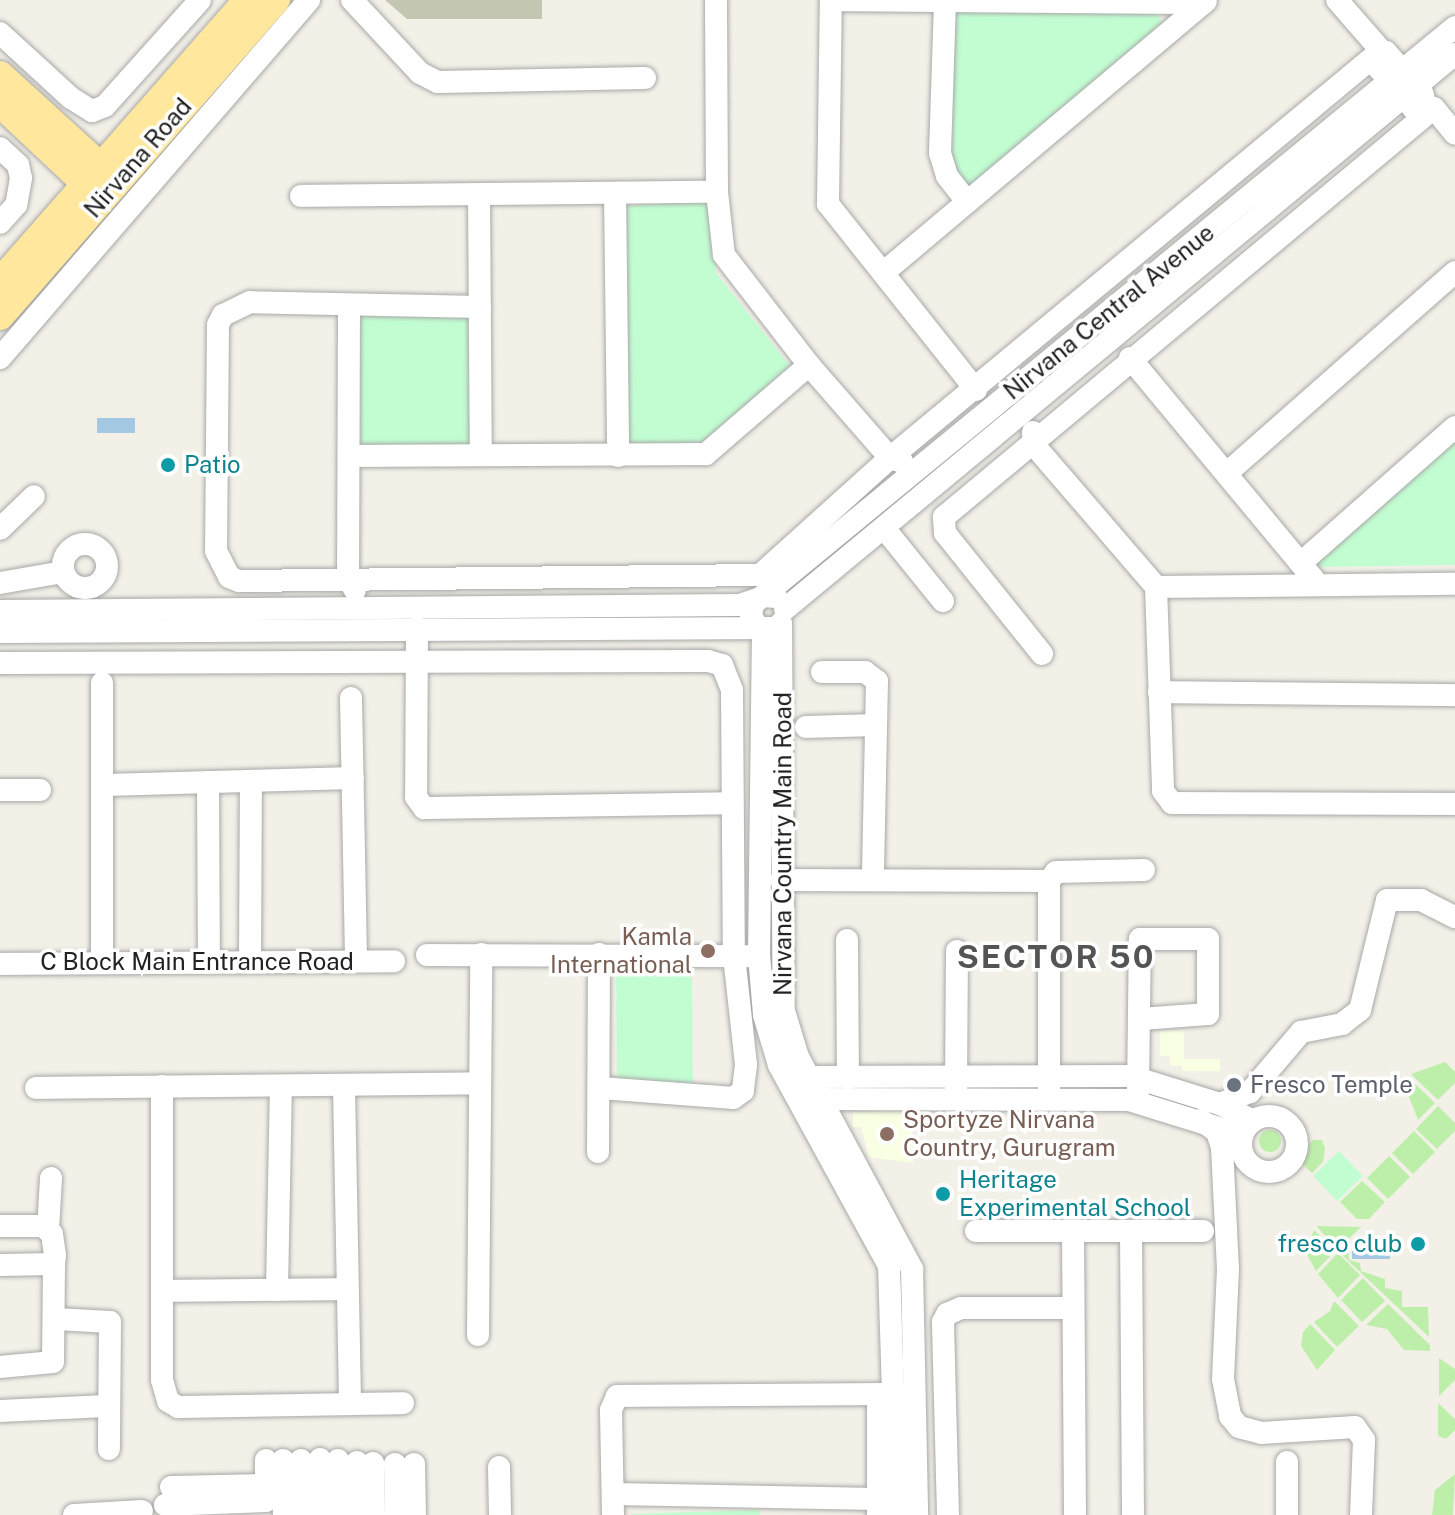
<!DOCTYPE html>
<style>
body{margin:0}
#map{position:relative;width:1455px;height:1515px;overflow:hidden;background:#f2f0e7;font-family:"Public Sans",sans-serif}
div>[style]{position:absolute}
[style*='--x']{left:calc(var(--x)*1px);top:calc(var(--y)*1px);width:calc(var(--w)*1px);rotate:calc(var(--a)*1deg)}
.education>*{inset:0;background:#f9ffe2}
.construction>*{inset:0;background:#c3c7b1}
.grass>*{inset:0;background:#beefaa}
.round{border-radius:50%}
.park>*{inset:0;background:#c2fdd2}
.water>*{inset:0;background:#a4c8e2}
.roads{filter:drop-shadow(0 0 2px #a8a8a8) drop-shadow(0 0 2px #a8a8a8)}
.minor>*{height:22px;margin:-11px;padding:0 11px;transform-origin:11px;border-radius:11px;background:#fff}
.minor>.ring{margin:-11px;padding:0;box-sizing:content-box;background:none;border:22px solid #fff;border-radius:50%}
.major>*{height:28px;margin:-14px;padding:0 14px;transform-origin:14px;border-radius:14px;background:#ffe89e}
.dots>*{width:22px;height:22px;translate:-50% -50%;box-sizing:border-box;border:4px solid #fff;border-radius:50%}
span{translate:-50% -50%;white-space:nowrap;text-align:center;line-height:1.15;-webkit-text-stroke:7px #fff;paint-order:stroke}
.street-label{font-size:24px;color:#212121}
.culture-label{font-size:24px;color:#0d838f}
.left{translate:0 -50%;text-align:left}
.right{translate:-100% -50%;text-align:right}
.education-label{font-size:24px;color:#785e54}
.worship-label{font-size:24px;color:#5b616d}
.district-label{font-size:32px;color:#545454;font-weight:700;letter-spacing:2px}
</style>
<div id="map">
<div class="education">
<div style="clip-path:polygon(1160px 1031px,1184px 1031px,1184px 1059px,1220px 1059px,1220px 1071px,1182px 1071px,1182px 1066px,1170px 1066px,1170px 1056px,1160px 1056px)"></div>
<div style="clip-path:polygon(912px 1111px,913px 1163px,869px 1157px,861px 1127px,853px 1127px,853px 1112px)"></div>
</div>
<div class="construction">
<div style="clip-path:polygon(385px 0,542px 0,542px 19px,407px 19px)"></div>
</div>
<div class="grass">
<div style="clip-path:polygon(1445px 1062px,1455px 1072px,1455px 1083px,1438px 1100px,1411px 1074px)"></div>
<div style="clip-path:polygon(1408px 1077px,1435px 1103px,1418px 1120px,1407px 1092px)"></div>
<div style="clip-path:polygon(1438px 1106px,1455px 1123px,1455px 1131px,1437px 1149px,1416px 1129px)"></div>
<div class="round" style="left:1259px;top:1130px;width:22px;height:22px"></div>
<div style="clip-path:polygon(1414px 1131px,1435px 1152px,1413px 1174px,1392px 1153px)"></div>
<div style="clip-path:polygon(1313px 1140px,1322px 1140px,1325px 1148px,1323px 1162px,1312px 1173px,1296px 1158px)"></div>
<div style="clip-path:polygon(1389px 1156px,1410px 1177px,1388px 1199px,1367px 1178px)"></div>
<div style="clip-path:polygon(1362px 1181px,1385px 1202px,1369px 1219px,1357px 1219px,1340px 1202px)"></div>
<div style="clip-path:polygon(1316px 1226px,1361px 1227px,1338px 1249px)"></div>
<div style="clip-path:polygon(1314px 1230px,1335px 1251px,1316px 1271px,1306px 1253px)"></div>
<div style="clip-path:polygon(1348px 1244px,1349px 1260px,1360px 1263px,1361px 1271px,1385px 1279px,1385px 1288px,1402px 1291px,1402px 1307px,1428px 1307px,1429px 1337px,1339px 1252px)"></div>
<div style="clip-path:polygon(1338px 1253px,1360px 1275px,1338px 1298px,1318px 1274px)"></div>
<div style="clip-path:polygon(1363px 1278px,1385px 1301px,1362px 1322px,1341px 1300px)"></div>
<div style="clip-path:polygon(1334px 1301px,1359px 1326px,1337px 1347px,1314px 1322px,1330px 1311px)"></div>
<div style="clip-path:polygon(1388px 1304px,1430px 1345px,1430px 1351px,1404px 1350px,1387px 1329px,1366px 1325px)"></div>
<div style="clip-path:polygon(1310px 1324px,1335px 1350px,1317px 1370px,1301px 1346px,1303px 1332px)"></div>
<div style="clip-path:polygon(1439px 1358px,1455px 1369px,1455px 1380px,1439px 1396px)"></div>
<div style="clip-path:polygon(1438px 1403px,1455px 1419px,1455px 1430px,1446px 1439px,1438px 1436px)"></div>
<div style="clip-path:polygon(1455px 1474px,1453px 1515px,1432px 1515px,1435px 1490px)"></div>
</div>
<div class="park">
<div style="clip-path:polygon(953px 10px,1154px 11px,1167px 30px,969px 193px,952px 173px)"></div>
<div style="clip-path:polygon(712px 201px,716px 273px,790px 366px,702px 444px,627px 444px,623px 206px)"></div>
<div style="clip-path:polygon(360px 313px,468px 315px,470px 445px,358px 446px)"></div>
<div style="clip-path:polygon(1455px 437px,1455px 565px,1319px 567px,1316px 556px)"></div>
<div style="clip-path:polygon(692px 966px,693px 1088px,617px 1087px,616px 967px)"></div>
<div style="clip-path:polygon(1339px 1151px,1363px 1176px,1337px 1201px,1313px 1176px)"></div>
<div style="clip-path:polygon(760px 1510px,760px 1515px,631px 1515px,631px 1514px)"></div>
</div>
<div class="water">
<div style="clip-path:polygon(97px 418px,135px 418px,135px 433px,97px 433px)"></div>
<div style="clip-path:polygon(1352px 1246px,1390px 1247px,1390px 1259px,1352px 1259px)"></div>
</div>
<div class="roads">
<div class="minor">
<div style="--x:352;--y:0;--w:100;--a:47"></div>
<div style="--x:420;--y:73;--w:20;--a:27"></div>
<div style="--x:438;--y:82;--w:207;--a:-1.1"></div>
<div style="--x:716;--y:0;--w:192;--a:89.7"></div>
<div style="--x:717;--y:192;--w:63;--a:83.7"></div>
<div style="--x:724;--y:255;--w:139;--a:52.3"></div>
<div style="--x:809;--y:365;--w:123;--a:48.9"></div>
<div style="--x:890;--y:458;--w:13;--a:18"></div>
<div style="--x:945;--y:2;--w:151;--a:91.9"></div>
<div style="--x:940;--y:153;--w:24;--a:73"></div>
<div style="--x:947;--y:176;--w:33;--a:52"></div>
<div style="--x:0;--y:33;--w:96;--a:42.5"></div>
<div style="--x:71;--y:98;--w:25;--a:32"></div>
<div style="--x:92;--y:111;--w:14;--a:-21"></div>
<div style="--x:105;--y:106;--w:142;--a:-48.1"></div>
<div style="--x:0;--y:148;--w:25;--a:43"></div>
<div style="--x:18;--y:165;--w:13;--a:77"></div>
<div style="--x:21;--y:178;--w:27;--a:100"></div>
<div style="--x:16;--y:205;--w:24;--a:132"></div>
<div style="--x:615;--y:193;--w:263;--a:89.3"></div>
<div style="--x:479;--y:194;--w:261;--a:89.6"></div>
<div style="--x:301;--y:196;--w:416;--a:-0.6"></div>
<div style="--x:883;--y:273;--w:422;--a:-40.1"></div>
<div style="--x:349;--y:305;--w:274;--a:90.2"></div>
<div style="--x:348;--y:579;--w:13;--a:58"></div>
<div style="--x:480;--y:307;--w:230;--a:-178.8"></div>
<div style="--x:250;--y:302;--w:30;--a:154"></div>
<div style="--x:223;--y:315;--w:11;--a:117"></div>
<div style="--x:218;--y:325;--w:226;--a:90.5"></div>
<div style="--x:216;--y:551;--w:29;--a:63"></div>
<div style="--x:229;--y:577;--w:11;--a:22"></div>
<div style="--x:239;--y:581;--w:521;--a:-0.66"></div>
<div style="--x:760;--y:575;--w:175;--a:-42"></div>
<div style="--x:890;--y:458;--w:633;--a:-39.68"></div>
<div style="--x:1377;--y:54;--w:9;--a:-13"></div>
<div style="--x:1386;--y:52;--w:55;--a:48.7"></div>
<div style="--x:1422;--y:93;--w:21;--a:73"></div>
<div style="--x:1428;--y:113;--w:15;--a:-164"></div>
<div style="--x:1414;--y:109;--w:61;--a:-131"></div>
<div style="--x:1374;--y:63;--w:9;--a:-72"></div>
<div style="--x:1377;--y:54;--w:7;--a:-82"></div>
<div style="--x:1378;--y:47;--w:62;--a:-131.1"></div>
<div style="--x:0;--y:358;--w:473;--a:-49.2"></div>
<div style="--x:1130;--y:358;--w:293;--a:50.3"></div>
<div style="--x:976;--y:390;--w:238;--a:-128.5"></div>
<div style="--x:828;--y:204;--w:204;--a:-89.2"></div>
<div style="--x:831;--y:0;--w:372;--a:0.5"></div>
<div style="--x:1033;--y:432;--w:13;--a:86"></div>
<div style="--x:1034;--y:445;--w:187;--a:49.3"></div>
<div style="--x:1156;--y:587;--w:204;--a:88"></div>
<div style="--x:1163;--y:791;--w:15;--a:53"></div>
<div style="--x:1172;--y:803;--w:283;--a:0.2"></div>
<div style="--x:350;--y:456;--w:356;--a:-0.3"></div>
<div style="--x:706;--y:454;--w:136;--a:-40.8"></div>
<div style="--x:1227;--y:473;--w:304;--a:-41.4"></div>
<div style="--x:884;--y:528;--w:94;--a:51.1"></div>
<div style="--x:0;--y:529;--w:47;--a:-44.1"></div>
<div class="ring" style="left:63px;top:544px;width:22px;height:22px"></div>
<div style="--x:1302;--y:562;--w:204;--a:-41.4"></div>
<div style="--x:0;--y:583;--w:64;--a:-9.9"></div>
<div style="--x:1156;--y:587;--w:299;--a:-0.6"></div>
<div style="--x:763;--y:596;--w:896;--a:-39.43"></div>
<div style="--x:785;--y:609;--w:870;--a:-39.64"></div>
<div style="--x:0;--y:611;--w:740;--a:-0.46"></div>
<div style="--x:740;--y:605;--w:18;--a:-19"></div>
<div style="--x:781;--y:623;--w:388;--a:89.6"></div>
<div style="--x:784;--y:1011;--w:48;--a:73.1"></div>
<div style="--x:798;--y:1057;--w:241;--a:61.7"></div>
<div style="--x:912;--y:1269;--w:246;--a:88.8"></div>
<div style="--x:757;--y:626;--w:12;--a:-121"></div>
<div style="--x:751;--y:616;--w:12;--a:-81"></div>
<div style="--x:753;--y:604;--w:13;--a:-39"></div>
<div style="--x:763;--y:596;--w:13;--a:4"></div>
<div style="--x:417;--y:628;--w:169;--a:90.3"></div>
<div style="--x:416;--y:797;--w:14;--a:54"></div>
<div style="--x:424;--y:808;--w:308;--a:-0.9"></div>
<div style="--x:763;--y:629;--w:326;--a:90.7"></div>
<div style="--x:759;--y:955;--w:60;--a:85.2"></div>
<div style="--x:764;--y:1015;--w:52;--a:73.3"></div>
<div style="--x:779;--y:1065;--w:229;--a:61.3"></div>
<div style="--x:889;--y:1266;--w:249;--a:88.2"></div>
<div style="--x:0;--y:632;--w:774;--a:-0.3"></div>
<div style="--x:1042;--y:654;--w:155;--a:-128.7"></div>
<div style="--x:945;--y:533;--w:16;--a:-94"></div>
<div style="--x:944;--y:517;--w:638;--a:-39.85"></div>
<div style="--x:1434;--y:108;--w:33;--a:51"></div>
<div style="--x:0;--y:663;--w:708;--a:-0.16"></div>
<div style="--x:708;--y:661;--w:15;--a:16"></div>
<div style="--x:722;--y:665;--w:27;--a:68"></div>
<div style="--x:732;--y:690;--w:266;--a:89.6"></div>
<div style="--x:734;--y:956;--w:110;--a:83.7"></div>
<div style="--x:746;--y:1065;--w:26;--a:97"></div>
<div style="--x:743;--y:1091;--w:12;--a:145"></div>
<div style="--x:733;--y:1098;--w:132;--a:-175.7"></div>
<div style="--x:822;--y:672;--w:43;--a:0"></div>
<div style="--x:865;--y:672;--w:15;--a:37"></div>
<div style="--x:877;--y:681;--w:199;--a:91.2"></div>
<div style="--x:102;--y:683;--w:279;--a:90"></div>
<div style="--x:1159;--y:692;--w:296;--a:0.6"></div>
<div style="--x:351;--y:698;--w:263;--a:88.9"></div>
<div style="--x:806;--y:727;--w:70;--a:-1.6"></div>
<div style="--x:208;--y:782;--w:179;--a:89.7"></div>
<div style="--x:106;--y:785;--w:247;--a:-1.6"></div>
<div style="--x:0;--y:790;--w:40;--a:0"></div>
<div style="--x:781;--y:880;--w:268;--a:0.2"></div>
<div style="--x:847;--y:940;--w:138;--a:89.6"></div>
<div style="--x:427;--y:955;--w:321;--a:0.2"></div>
<div style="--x:250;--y:961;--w:180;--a:-89.7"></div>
<div style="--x:0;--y:964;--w:394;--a:-0.4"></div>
<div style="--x:809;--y:1077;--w:321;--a:-0.2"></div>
<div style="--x:1130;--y:1076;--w:94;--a:17.3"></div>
<div style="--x:1220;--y:1104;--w:37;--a:27"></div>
<div style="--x:162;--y:1086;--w:294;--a:90"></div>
<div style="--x:162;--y:1380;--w:22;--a:74"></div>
<div style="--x:168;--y:1401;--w:12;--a:31"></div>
<div style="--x:178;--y:1407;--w:225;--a:-1"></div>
<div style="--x:344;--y:1087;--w:317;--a:88.9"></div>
<div style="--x:36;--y:1088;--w:443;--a:-0.6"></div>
<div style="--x:956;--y:1090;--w:139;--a:-89.6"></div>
<div style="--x:1049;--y:1090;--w:209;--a:-90"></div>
<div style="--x:1049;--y:881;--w:11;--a:-52"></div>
<div style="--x:1056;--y:872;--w:88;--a:-1.3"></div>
<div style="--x:1138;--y:1092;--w:153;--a:-89.3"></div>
<div style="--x:1140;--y:939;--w:68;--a:0"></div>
<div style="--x:1208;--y:939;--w:75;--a:90"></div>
<div style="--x:1208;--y:1014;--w:68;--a:175.8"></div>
<div style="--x:820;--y:1099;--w:309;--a:0.2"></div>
<div style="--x:1129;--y:1100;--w:118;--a:17.2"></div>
<div style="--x:1220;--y:1104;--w:32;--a:-22"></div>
<div style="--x:1250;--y:1092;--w:79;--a:-49.6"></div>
<div style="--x:1301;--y:1032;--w:42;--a:-11"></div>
<div style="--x:1342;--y:1024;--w:23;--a:-38"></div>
<div style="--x:1360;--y:1010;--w:113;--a:-76.2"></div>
<div style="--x:1387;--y:900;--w:34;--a:0"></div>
<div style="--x:1421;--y:900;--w:38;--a:27"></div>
<div class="ring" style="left:1241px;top:1116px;width:34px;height:34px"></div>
<div style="--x:1201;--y:1120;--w:20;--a:37"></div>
<div style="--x:1217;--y:1132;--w:16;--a:72"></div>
<div style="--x:1222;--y:1147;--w:122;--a:87.2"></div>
<div style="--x:1228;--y:1269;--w:110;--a:92.6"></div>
<div style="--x:1223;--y:1379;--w:38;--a:79"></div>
<div style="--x:1230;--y:1416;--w:14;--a:51"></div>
<div style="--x:1239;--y:1427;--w:23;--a:15"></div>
<div style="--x:1261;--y:1433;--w:94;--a:-3.7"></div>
<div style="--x:1355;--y:1427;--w:16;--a:55"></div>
<div style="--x:1364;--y:1440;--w:75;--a:92.3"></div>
<div style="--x:598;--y:1152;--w:198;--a:-89.7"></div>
<div style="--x:0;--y:1226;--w:43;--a:0"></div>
<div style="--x:43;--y:1226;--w:12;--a:42"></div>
<div style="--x:52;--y:1234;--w:21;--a:82"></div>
<div style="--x:55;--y:1255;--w:9;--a:96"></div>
<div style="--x:54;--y:1264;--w:54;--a:178.9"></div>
<div style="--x:48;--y:1229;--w:51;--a:-86.6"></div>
<div style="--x:976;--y:1231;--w:227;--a:0"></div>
<div style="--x:1073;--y:1231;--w:284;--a:89.6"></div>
<div style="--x:1131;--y:1231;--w:284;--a:89.6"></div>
<div style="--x:277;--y:1290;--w:202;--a:-88.9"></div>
<div style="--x:162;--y:1291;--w:185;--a:-0.6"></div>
<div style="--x:56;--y:1319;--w:54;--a:3.2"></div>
<div style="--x:110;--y:1322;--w:127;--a:90.5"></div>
<div style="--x:478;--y:1335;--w:381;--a:-89.5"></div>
<div style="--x:0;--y:1367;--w:53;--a:-5.4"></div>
<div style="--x:53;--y:1362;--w:98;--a:-89.4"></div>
<div style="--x:0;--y:1411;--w:106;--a:-2.7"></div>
<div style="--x:320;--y:1459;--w:56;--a:90"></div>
<div style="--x:266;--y:1460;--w:38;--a:90"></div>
<div style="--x:283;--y:1460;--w:55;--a:89"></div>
<div style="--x:301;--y:1460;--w:55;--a:89"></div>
<div style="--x:338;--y:1460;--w:55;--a:90"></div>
<div style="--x:357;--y:1462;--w:53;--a:88.9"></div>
<div style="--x:373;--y:1463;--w:52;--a:88.9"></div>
<div style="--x:395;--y:1464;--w:51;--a:88.9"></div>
<div style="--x:414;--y:1464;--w:51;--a:88.9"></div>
<div style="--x:499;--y:1467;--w:48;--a:88.8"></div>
<div style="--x:171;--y:1487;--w:95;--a:-1.2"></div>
<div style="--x:613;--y:1494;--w:265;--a:1.1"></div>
<div style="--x:165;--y:1505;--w:101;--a:-2.3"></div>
<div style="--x:74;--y:1515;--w:68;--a:-3.4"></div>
<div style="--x:613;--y:1515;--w:105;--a:-91.1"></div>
<div style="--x:611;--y:1410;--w:15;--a:-67"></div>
<div style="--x:617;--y:1396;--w:294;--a:-0.4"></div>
<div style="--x:878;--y:1515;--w:119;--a:-90"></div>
<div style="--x:948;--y:1515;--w:193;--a:-91.5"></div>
<div style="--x:943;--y:1322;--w:9;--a:-63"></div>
<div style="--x:947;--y:1314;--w:15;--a:-23"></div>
<div style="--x:961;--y:1308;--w:112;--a:0"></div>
<div style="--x:1287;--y:1515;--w:53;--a:-90"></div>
</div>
<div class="major">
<div style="--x:0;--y:75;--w:156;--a:42.4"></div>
<div style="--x:0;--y:103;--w:136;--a:43.2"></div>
<div style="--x:0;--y:282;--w:376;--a:-48.7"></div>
<div style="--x:0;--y:316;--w:420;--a:-48.9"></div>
</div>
</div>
<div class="dots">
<div style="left:168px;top:465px;background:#0f9aa8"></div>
<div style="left:708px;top:951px;background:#8d6e63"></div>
<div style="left:1234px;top:1085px;background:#6b7280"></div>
<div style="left:887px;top:1134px;background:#8d6e63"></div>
<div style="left:943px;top:1194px;background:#0f9aa8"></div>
<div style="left:1418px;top:1244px;background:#0f9aa8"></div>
</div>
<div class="street-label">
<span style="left:138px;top:158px;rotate:-49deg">Nirvana Road</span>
<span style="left:1109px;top:312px;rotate:-39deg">Nirvana Central Avenue</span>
<span style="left:783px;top:844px;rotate:-90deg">Nirvana Country Main Road</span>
<span style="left:197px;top:962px">C Block Main Entrance Road</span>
</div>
<div class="culture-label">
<span class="left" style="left:184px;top:465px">Patio</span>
<span class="left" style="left:959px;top:1194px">Heritage<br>Experimental School</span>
<span class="right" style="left:1402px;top:1244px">fresco club</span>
</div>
<div class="education-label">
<span class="right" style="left:692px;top:951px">Kamla<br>International</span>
<span class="left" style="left:903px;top:1134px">Sportyze Nirvana<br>Country, Gurugram</span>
</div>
<div class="worship-label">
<span class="left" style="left:1250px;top:1085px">Fresco Temple</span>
</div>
<div class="district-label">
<span style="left:1056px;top:957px">SECTOR 50</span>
</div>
</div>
